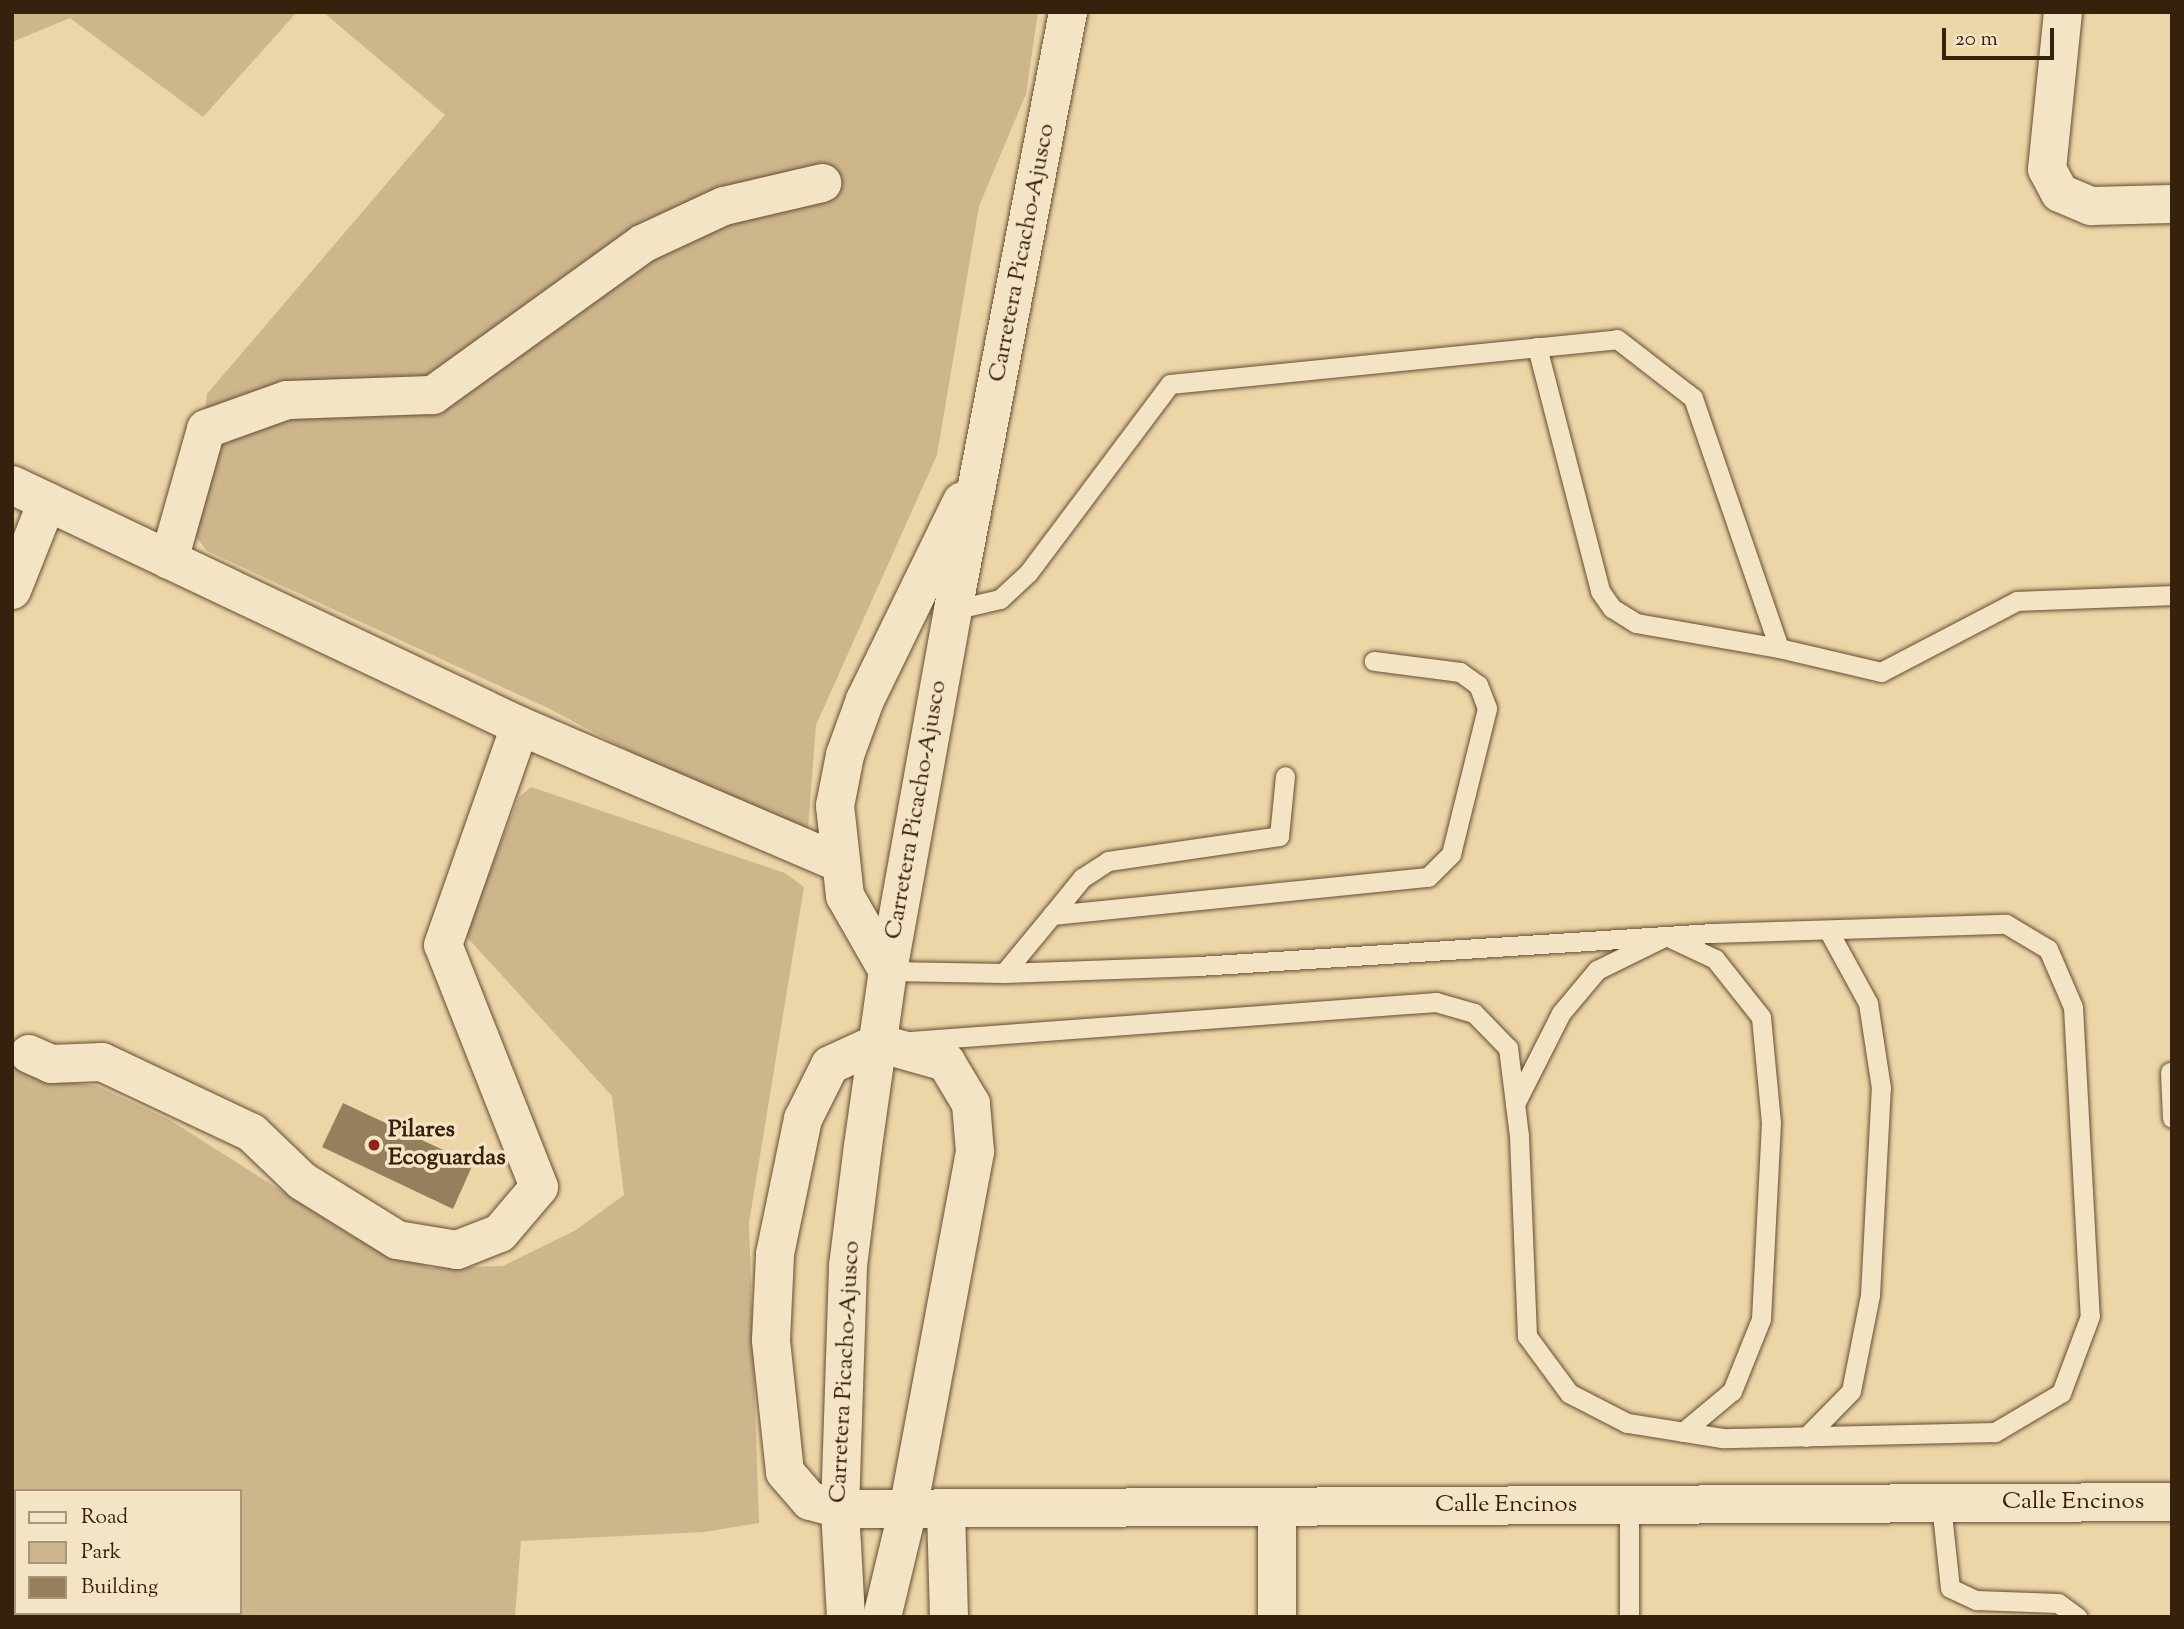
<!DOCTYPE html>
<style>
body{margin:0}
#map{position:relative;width:2184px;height:1629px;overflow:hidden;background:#ecd5a6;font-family:"Sorts Mill Goudy",serif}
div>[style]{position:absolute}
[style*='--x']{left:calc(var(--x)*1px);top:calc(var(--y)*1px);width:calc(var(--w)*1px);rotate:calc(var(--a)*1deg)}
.green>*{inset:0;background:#cdb68c}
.building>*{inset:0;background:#957f5d}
.roads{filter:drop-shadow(0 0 2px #644e33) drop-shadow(0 0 2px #644e33)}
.lane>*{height:19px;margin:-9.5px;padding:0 9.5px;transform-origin:9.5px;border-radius:9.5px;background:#f3e4c5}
.street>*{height:38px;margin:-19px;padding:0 19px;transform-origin:19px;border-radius:19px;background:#f3e4c5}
.secondary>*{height:38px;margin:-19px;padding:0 19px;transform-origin:19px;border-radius:19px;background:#f3e4c5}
.dots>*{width:19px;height:19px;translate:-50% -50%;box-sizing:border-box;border:4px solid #f3e4c5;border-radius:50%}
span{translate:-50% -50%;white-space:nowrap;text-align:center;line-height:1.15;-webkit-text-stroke:7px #f3e4c5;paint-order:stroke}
.street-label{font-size:24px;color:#36210d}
.poi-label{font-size:24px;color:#36210d;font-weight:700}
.left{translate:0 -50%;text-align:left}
.frame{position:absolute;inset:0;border:14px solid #36210d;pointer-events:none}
.legend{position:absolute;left:14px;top:1489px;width:228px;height:126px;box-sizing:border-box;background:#f3e4c5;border:2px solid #a7967b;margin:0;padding:9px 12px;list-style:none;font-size:21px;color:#36210d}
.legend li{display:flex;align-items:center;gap:14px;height:35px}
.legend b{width:35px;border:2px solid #a7967b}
.scale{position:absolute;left:1942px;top:28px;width:112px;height:32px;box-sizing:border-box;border:4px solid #36210d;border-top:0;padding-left:9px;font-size:21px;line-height:24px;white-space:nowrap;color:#36210d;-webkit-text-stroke:5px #f3e4c5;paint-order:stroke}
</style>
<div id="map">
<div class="green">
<div style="clip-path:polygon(12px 12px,297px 12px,203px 117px,70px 18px,12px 42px)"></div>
<div style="clip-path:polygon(323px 12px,1038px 12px,1026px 94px,979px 206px,937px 455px,816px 725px,808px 829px,740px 811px,552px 710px,207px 551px,190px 529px,207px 394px,445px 115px)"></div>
<div style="clip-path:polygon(evenodd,531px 787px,785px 873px,804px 887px,749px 1223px,759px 1523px,704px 1532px,521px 1541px,515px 1617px,12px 1617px,12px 1063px,32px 1077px,97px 1086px,170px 1120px,354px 1237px,430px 1268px,503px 1266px,576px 1230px,624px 1195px,612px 1096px,465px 935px,519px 797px,531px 787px,16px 1491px,240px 1491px,240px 1613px,16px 1613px,16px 1491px)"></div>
</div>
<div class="building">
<div style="clip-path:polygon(343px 1103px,473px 1164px,453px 1209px,322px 1147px)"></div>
</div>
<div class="roads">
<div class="lane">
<div style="--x:1537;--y:347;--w:252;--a:75.5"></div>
<div style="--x:1600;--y:591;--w:21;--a:55"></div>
<div style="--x:1612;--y:608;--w:28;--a:32"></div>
<div style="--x:1636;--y:623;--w:145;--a:9.9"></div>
<div style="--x:953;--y:610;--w:48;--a:-13.2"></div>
<div style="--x:1000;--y:599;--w:38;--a:-43"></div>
<div style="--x:1028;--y:573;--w:236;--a:-53.1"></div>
<div style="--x:1170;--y:384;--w:449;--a:-5.7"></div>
<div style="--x:1617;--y:339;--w:96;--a:37.8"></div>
<div style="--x:1693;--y:398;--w:264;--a:71"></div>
<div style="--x:1779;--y:648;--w:105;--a:13.2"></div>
<div style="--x:1881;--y:672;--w:153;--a:-27.6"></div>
<div style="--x:2017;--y:601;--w:155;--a:-2.2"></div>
<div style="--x:1052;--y:915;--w:48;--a:-51"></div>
<div style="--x:1082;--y:878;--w:31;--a:-33"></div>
<div style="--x:1108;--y:861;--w:173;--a:-8.3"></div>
<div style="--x:1279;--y:836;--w:60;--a:-84.3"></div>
<div style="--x:888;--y:971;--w:116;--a:1"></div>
<div style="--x:1004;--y:973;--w:194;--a:-2.1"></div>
<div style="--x:1198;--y:966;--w:515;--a:-3.67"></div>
<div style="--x:1712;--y:933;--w:294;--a:-1.8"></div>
<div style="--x:2006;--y:924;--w:49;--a:30.8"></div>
<div style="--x:2048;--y:949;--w:63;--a:66.7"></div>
<div style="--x:2073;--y:1007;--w:309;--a:86.9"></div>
<div style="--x:2090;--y:1316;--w:82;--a:110.6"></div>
<div style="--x:2061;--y:1393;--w:77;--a:149.4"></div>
<div style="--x:1995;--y:1432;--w:273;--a:178.7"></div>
<div style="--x:1722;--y:1438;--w:96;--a:-171"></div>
<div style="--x:1627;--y:1423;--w:65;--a:-152.7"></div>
<div style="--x:1569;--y:1393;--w:71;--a:-126.4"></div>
<div style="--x:1527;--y:1336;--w:200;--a:-92.3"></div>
<div style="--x:1519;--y:1136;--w:89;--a:-97.1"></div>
<div style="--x:1508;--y:1048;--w:49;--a:-134.2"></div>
<div style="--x:1474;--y:1013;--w:40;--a:-164"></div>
<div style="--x:1436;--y:1002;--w:527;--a:175.76"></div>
<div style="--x:1004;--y:973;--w:75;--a:-50.4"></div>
<div style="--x:1052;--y:915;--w:378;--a:-5.8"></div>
<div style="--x:1428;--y:877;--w:33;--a:-45"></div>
<div style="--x:1451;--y:854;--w:150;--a:-76.1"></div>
<div style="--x:1487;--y:708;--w:25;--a:-111"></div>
<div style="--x:1478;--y:685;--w:22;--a:-144"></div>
<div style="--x:1460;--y:672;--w:87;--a:-172.7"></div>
<div style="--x:2170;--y:1072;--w:46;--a:87.5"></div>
<div style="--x:1515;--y:1104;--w:102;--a:-63.2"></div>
<div style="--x:1561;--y:1013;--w:56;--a:-50.1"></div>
<div style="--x:1597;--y:970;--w:77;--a:-26.2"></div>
<div style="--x:1666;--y:936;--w:54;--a:25.1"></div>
<div style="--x:1715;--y:959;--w:74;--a:51.6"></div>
<div style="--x:1761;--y:1017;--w:105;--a:84.6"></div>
<div style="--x:1771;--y:1122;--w:197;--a:92.9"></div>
<div style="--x:1761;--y:1319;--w:78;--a:111.9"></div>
<div style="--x:1732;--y:1391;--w:64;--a:140.1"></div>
<div style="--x:1806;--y:1437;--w:64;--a:-45.6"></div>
<div style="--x:1851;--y:1391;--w:98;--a:-78.8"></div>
<div style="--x:1870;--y:1295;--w:207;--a:-87"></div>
<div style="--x:1881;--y:1088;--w:86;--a:-98.7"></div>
<div style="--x:1868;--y:1003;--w:83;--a:-118.7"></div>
<div style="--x:1941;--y:1504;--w:84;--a:83.9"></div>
<div style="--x:1950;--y:1588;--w:29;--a:25"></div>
<div style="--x:1976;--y:1600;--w:82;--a:2.1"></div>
<div style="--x:2058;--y:1603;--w:24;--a:36"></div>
<div style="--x:1629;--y:1505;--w:112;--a:90"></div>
</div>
<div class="street">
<div style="--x:2063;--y:12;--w:158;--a:95.8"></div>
<div style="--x:2047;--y:169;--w:27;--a:62"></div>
<div style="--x:2060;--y:193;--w:34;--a:23"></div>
<div style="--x:2091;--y:206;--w:81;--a:-1.4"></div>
<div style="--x:12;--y:485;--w:562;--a:25.38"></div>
<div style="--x:520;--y:726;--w:345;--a:23.2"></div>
<div style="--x:169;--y:560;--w:136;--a:-74.2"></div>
<div style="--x:206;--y:429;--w:86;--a:-19.7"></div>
<div style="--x:287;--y:400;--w:146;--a:-2"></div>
<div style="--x:433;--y:395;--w:258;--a:-35.8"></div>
<div style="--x:642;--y:244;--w:90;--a:-24.9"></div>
<div style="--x:724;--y:206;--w:101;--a:-13.2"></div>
<div style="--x:12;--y:590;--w:95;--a:-68.3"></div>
<div style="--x:29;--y:1054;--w:24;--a:24"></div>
<div style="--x:51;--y:1064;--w:51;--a:-2.2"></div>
<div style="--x:102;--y:1062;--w:166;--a:25.3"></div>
<div style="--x:252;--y:1133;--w:69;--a:43.8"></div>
<div style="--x:302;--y:1181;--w:112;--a:31.8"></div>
<div style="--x:397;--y:1240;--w:61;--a:9.5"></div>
<div style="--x:457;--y:1250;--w:46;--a:-21.6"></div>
<div style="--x:500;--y:1233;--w:60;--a:-49.7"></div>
<div style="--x:539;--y:1187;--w:260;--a:-111.6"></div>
<div style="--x:443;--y:945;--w:232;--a:-70.6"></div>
<div style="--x:1277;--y:1508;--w:109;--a:90"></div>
<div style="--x:840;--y:1509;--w:1332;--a:-0.3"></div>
<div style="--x:946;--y:1510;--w:107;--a:88.4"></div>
</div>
<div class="secondary">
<div style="--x:888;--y:971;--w:86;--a:-119.8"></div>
<div style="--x:845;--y:896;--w:91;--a:-96.3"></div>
<div style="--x:835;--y:806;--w:52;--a:-78.9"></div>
<div style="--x:845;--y:755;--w:59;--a:-70"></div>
<div style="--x:865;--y:700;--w:221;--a:-64"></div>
<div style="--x:840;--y:1509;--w:31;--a:-165"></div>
<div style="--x:810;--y:1501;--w:38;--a:-131"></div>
<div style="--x:785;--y:1472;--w:133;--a:-96.1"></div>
<div style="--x:771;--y:1340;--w:86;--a:-87.3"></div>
<div style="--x:775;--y:1254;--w:138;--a:-78.3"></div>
<div style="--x:803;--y:1119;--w:60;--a:-63.4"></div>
<div style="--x:830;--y:1065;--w:53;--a:-24.6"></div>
<div style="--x:878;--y:1043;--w:71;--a:15.6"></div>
<div style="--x:946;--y:1062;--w:49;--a:59.2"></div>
<div style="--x:971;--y:1104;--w:48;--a:85.2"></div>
<div style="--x:975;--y:1152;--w:363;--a:100.6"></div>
<div style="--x:908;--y:1509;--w:111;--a:103.5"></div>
<div style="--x:846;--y:1617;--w:108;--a:-93.2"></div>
<div style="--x:840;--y:1509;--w:243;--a:-88.1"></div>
<div style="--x:848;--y:1266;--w:121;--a:-82.9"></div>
<div style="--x:863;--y:1146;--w:177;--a:-81.9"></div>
<div style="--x:888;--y:971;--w:367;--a:-79.8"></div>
<div style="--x:953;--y:610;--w:609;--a:-79.11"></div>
</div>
</div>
<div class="dots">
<div style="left:374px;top:1145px;background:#8f2418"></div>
</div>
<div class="street-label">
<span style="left:1023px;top:253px;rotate:-79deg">Carretera Picacho-Ajusco</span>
<span style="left:917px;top:810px;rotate:-80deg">Carretera Picacho-Ajusco</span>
<span style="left:846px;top:1372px;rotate:-87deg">Carretera Picacho-Ajusco</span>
<span style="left:2073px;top:1503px">Calle Encinos</span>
<span style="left:1506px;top:1506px">Calle Encinos</span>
</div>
<div class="poi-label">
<span class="left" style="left:388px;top:1145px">Pilares<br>Ecoguardas</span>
</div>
<div class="frame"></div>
<ul class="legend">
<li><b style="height:9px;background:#f3e4c5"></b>Road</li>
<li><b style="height:19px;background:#cdb68c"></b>Park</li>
<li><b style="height:19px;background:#957f5d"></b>Building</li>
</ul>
<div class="scale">20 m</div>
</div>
